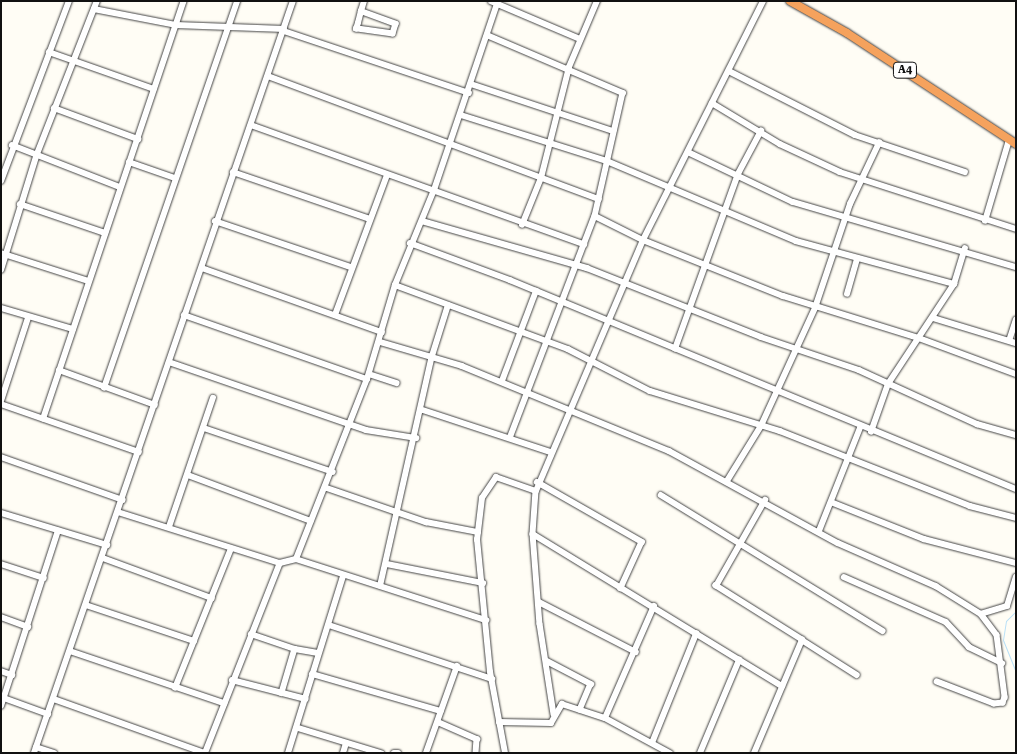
<!DOCTYPE html>
<style>
body{margin:0}
#map{position:relative;width:1017px;height:754px;overflow:hidden;background:#fffdf5;font-family:"Roboto Serif",serif}
div>[style]{position:absolute}
[style*='--x']{left:calc(var(--x)*1px);top:calc(var(--y)*1px);width:calc(var(--w)*1px);rotate:calc(var(--a)*1deg)}
.stream>*{height:1px;margin:-0.5px;padding:0 0.5px;transform-origin:0.5px;border-radius:0.5px;background:#b9e0f7}
.roads{filter:drop-shadow(0 0 1px #444) drop-shadow(0 0 1px #444)}
.minor>*{height:5.5px;margin:-2.75px;padding:0 2.75px;transform-origin:2.75px;border-radius:2.75px;background:#fff}
.highway>*{height:8px;margin:-4px;padding:0 4px;transform-origin:4px;border-radius:4px;background:#f5a25d}
span{translate:-50% -50%;white-space:nowrap;text-align:center;line-height:1.15;-webkit-text-stroke:5px #fff;paint-order:stroke}
.shield-label span{padding:1px 4px;background:#fff;border:1px solid;border-radius:4px;-webkit-text-stroke-width:0}
.shield-label{font-size:11px;color:#111;font-weight:700}
.frame{position:absolute;inset:0;border:2px solid #111;pointer-events:none}
</style>
<div id="map">
<div class="stream">
<div style="--x:1016;--y:611;--w:14;--a:135"></div>
<div style="--x:1006;--y:621;--w:19;--a:99"></div>
<div style="--x:1003;--y:640;--w:35;--a:68"></div>
</div>
<div class="roads">
<div class="minor">
<div style="--x:491;--y:1;--w:97;--a:23.1"></div>
<div style="--x:94;--y:9;--w:84;--a:11"></div>
<div style="--x:176;--y:25;--w:108;--a:2.1"></div>
<div style="--x:361;--y:11;--w:37;--a:20"></div>
<div style="--x:396;--y:24;--w:10;--a:107"></div>
<div style="--x:393;--y:34;--w:37;--a:-172"></div>
<div style="--x:356;--y:29;--w:6;--a:-72"></div>
<div style="--x:358;--y:23;--w:12;--a:-76"></div>
<div style="--x:361;--y:11;--w:10;--a:-73"></div>
<div style="--x:284;--y:31;--w:195;--a:18.5"></div>
<div style="--x:487;--y:35;--w:148;--a:23.1"></div>
<div style="--x:623;--y:93;--w:126;--a:102.8"></div>
<div style="--x:595;--y:216;--w:235;--a:110.9"></div>
<div style="--x:49;--y:52;--w:111;--a:19.4"></div>
<div style="--x:729;--y:71;--w:141;--a:26.9"></div>
<div style="--x:855;--y:135;--w:116;--a:18.6"></div>
<div style="--x:268;--y:76;--w:353;--a:20.4"></div>
<div style="--x:471;--y:84;--w:150;--a:18.3"></div>
<div style="--x:712;--y:103;--w:79;--a:31.1"></div>
<div style="--x:780;--y:144;--w:66;--a:25"></div>
<div style="--x:840;--y:172;--w:185;--a:17.9"></div>
<div style="--x:54;--y:108;--w:90;--a:20.3"></div>
<div style="--x:461;--y:115;--w:153;--a:17.5"></div>
<div style="--x:607;--y:161;--w:205;--a:22.9"></div>
<div style="--x:796;--y:241;--w:164;--a:15.2"></div>
<div style="--x:251;--y:125;--w:354;--a:19.7"></div>
<div style="--x:12;--y:145;--w:116;--a:21.3"></div>
<div style="--x:688;--y:152;--w:116;--a:25.5"></div>
<div style="--x:793;--y:202;--w:232;--a:16.3"></div>
<div style="--x:129;--y:162;--w:49;--a:19.2"></div>
<div style="--x:233;--y:172;--w:145;--a:18.9"></div>
<div style="--x:1;--y:181;--w:192;--a:-69.3"></div>
<div style="--x:20;--y:204;--w:90;--a:18.8"></div>
<div style="--x:595;--y:216;--w:54;--a:26.6"></div>
<div style="--x:643;--y:240;--w:151;--a:21.8"></div>
<div style="--x:783;--y:296;--w:142;--a:17.2"></div>
<div style="--x:919;--y:338;--w:103;--a:20.4"></div>
<div style="--x:215;--y:221;--w:144;--a:18.7"></div>
<div style="--x:422;--y:221;--w:172;--a:15.9"></div>
<div style="--x:587;--y:268;--w:187;--a:21.6"></div>
<div style="--x:761;--y:337;--w:103;--a:18.6"></div>
<div style="--x:859;--y:370;--w:130;--a:24.6"></div>
<div style="--x:977;--y:424;--w:41;--a:15.8"></div>
<div style="--x:985;--y:221;--w:84;--a:-73.5"></div>
<div style="--x:522;--y:225;--w:51;--a:-68"></div>
<div style="--x:541;--y:178;--w:114;--a:-75.8"></div>
<div style="--x:569;--y:67;--w:72;--a:-67"></div>
<div style="--x:410;--y:243;--w:107;--a:20.3"></div>
<div style="--x:510;--y:280;--w:547;--a:22.44"></div>
<div style="--x:1;--y:253;--w:92;--a:17.7"></div>
<div style="--x:202;--y:268;--w:191;--a:19.6"></div>
<div style="--x:1;--y:270;--w:121;--a:-72.8"></div>
<div style="--x:37;--y:154;--w:164;--a:-68.6"></div>
<div style="--x:395;--y:285;--w:184;--a:20.3"></div>
<div style="--x:568;--y:349;--w:92;--a:27.1"></div>
<div style="--x:650;--y:391;--w:136;--a:17.1"></div>
<div style="--x:780;--y:431;--w:204;--a:21.5"></div>
<div style="--x:970;--y:506;--w:48;--a:14.6"></div>
<div style="--x:847;--y:294;--w:37;--a:-74"></div>
<div style="--x:1;--y:308;--w:75;--a:16.3"></div>
<div style="--x:184;--y:315;--w:194;--a:19.3"></div>
<div style="--x:335;--y:315;--w:149;--a:-69.6"></div>
<div style="--x:933;--y:318;--w:87;--a:16.8"></div>
<div style="--x:1009;--y:341;--w:22;--a:-72"></div>
<div style="--x:380;--y:342;--w:85;--a:16.3"></div>
<div style="--x:462;--y:366;--w:224;--a:22.3"></div>
<div style="--x:669;--y:451;--w:192;--a:28.6"></div>
<div style="--x:838;--y:543;--w:107;--a:23.7"></div>
<div style="--x:936;--y:586;--w:53;--a:31.9"></div>
<div style="--x:981;--y:614;--w:26;--a:53"></div>
<div style="--x:997;--y:635;--w:63;--a:82.6"></div>
<div style="--x:1005;--y:697;--w:6;--a:108"></div>
<div style="--x:1003;--y:703;--w:9;--a:174"></div>
<div style="--x:994;--y:704;--w:61;--a:-158.9"></div>
<div style="--x:675;--y:349;--w:186;--a:-70.2"></div>
<div style="--x:738;--y:174;--w:49;--a:-61.9"></div>
<div style="--x:169;--y:362;--w:208;--a:19"></div>
<div style="--x:366;--y:430;--w:51;--a:9.1"></div>
<div style="--x:59;--y:370;--w:102;--a:20"></div>
<div style="--x:369;--y:374;--w:29;--a:18"></div>
<div style="--x:502;--y:381;--w:96;--a:-69.3"></div>
<div style="--x:104;--y:388;--w:409;--a:-71"></div>
<div style="--x:1;--y:401;--w:87;--a:-72"></div>
<div style="--x:1;--y:404;--w:146;--a:19.2"></div>
<div style="--x:423;--y:410;--w:135;--a:18.2"></div>
<div style="--x:43;--y:419;--w:441;--a:-71.4"></div>
<div style="--x:204;--y:428;--w:136;--a:18.8"></div>
<div style="--x:871;--y:432;--w:51;--a:-70.5"></div>
<div style="--x:888;--y:384;--w:120;--a:-56.6"></div>
<div style="--x:954;--y:284;--w:37;--a:-73"></div>
<div style="--x:1;--y:457;--w:129;--a:19.4"></div>
<div style="--x:188;--y:475;--w:131;--a:20.5"></div>
<div style="--x:727;--y:481;--w:65;--a:-58.3"></div>
<div style="--x:761;--y:426;--w:130;--a:-65.4"></div>
<div style="--x:815;--y:308;--w:110;--a:-71.4"></div>
<div style="--x:850;--y:204;--w:68;--a:-64.6"></div>
<div style="--x:537;--y:482;--w:121;--a:29.7"></div>
<div style="--x:642;--y:542;--w:51;--a:114.5"></div>
<div style="--x:327;--y:488;--w:105;--a:19"></div>
<div style="--x:426;--y:522;--w:53;--a:10.9"></div>
<div style="--x:536;--y:491;--w:43;--a:94"></div>
<div style="--x:533;--y:534;--w:292;--a:31.4"></div>
<div style="--x:661;--y:495;--w:260;--a:31.5"></div>
<div style="--x:831;--y:502;--w:100;--a:21.7"></div>
<div style="--x:924;--y:539;--w:95;--a:14.6"></div>
<div style="--x:118;--y:512;--w:170;--a:17.5"></div>
<div style="--x:280;--y:563;--w:16;--a:-14"></div>
<div style="--x:296;--y:559;--w:200;--a:17.8"></div>
<div style="--x:1;--y:513;--w:111;--a:16.8"></div>
<div style="--x:169;--y:527;--w:136;--a:-71.2"></div>
<div style="--x:819;--y:531;--w:111;--a:-68.3"></div>
<div style="--x:533;--y:534;--w:90;--a:85.6"></div>
<div style="--x:540;--y:624;--w:91;--a:81.2"></div>
<div style="--x:103;--y:558;--w:116;--a:20.2"></div>
<div style="--x:296;--y:559;--w:193;--a:-68.5"></div>
<div style="--x:367;--y:379;--w:98;--a:-73.4"></div>
<div style="--x:395;--y:285;--w:103;--a:-67.7"></div>
<div style="--x:434;--y:190;--w:196;--a:-71.3"></div>
<div style="--x:1;--y:564;--w:45;--a:18"></div>
<div style="--x:387;--y:564;--w:98;--a:11.2"></div>
<div style="--x:844;--y:577;--w:111;--a:23.8"></div>
<div style="--x:946;--y:622;--w:34;--a:47"></div>
<div style="--x:969;--y:647;--w:37;--a:26"></div>
<div style="--x:380;--y:586;--w:236;--a:-77.3"></div>
<div style="--x:432;--y:356;--w:53;--a:-72.6"></div>
<div style="--x:539;--y:602;--w:109;--a:27.3"></div>
<div style="--x:86;--y:605;--w:114;--a:18.4"></div>
<div style="--x:981;--y:614;--w:27;--a:-17"></div>
<div style="--x:1007;--y:606;--w:30;--a:-73"></div>
<div style="--x:1;--y:617;--w:29;--a:20"></div>
<div style="--x:329;--y:625;--w:172;--a:18.3"></div>
<div style="--x:251;--y:634;--w:46;--a:18.8"></div>
<div style="--x:295;--y:649;--w:46;--a:106.5"></div>
<div style="--x:802;--y:640;--w:65;--a:32.5"></div>
<div style="--x:295;--y:649;--w:23;--a:10"></div>
<div style="--x:70;--y:651;--w:163;--a:18.7"></div>
<div style="--x:547;--y:661;--w:50;--a:27.6"></div>
<div style="--x:591;--y:684;--w:28;--a:113"></div>
<div style="--x:1;--y:671;--w:12;--a:20"></div>
<div style="--x:312;--y:674;--w:134;--a:16"></div>
<div style="--x:232;--y:680;--w:76;--a:14.4"></div>
<div style="--x:175;--y:688;--w:150;--a:-68.1"></div>
<div style="--x:4;--y:698;--w:47;--a:20"></div>
<div style="--x:54;--y:699;--w:160;--a:19.7"></div>
<div style="--x:1;--y:706;--w:184;--a:-72"></div>
<div style="--x:605;--y:718;--w:122;--a:-66.4"></div>
<div style="--x:438;--y:722;--w:43;--a:23.6"></div>
<div style="--x:477;--y:739;--w:14;--a:94"></div>
<div style="--x:499;--y:722;--w:52;--a:1.1"></div>
<div style="--x:551;--y:723;--w:22;--a:-60"></div>
<div style="--x:562;--y:704;--w:45;--a:18"></div>
<div style="--x:605;--y:718;--w:74;--a:28.3"></div>
<div style="--x:298;--y:728;--w:87;--a:16.8"></div>
<div style="--x:652;--y:743;--w:118;--a:-68"></div>
<div style="--x:36;--y:747;--w:19;--a:18"></div>
<div style="--x:34;--y:753;--w:795;--a:-71"></div>
<div style="--x:205;--y:753;--w:204;--a:-68.5"></div>
<div style="--x:288;--y:753;--w:185;--a:-72.7"></div>
<div style="--x:343;--y:753;--w:10;--a:-73"></div>
<div style="--x:394;--y:753;--w:4;--a:0"></div>
<div style="--x:426;--y:753;--w:92;--a:-70.4"></div>
<div style="--x:505;--y:753;--w:82;--a:-100.5"></div>
<div style="--x:490;--y:672;--w:133;--a:-95.6"></div>
<div style="--x:477;--y:540;--w:42;--a:-83.2"></div>
<div style="--x:482;--y:498;--w:25;--a:-56"></div>
<div style="--x:496;--y:477;--w:42;--a:19.3"></div>
<div style="--x:536;--y:491;--w:273;--a:-66.9"></div>
<div style="--x:643;--y:240;--w:267;--a:-63.3"></div>
<div style="--x:700;--y:753;--w:101;--a:-67.2"></div>
<div style="--x:754;--y:753;--w:123;--a:-67"></div>
<div style="--x:802;--y:640;--w:102;--a:-147.9"></div>
<div style="--x:716;--y:586;--w:99;--a:-60.3"></div>
</div>
<div class="highway">
<div style="--x:790;--y:1;--w:65;--a:29.3"></div>
<div style="--x:847;--y:33;--w:202;--a:33.3"></div>
</div>
</div>
<div class="shield-label">
<span style="left:905px;top:70px">A4</span>
</div>
<div class="frame"></div>
</div>
